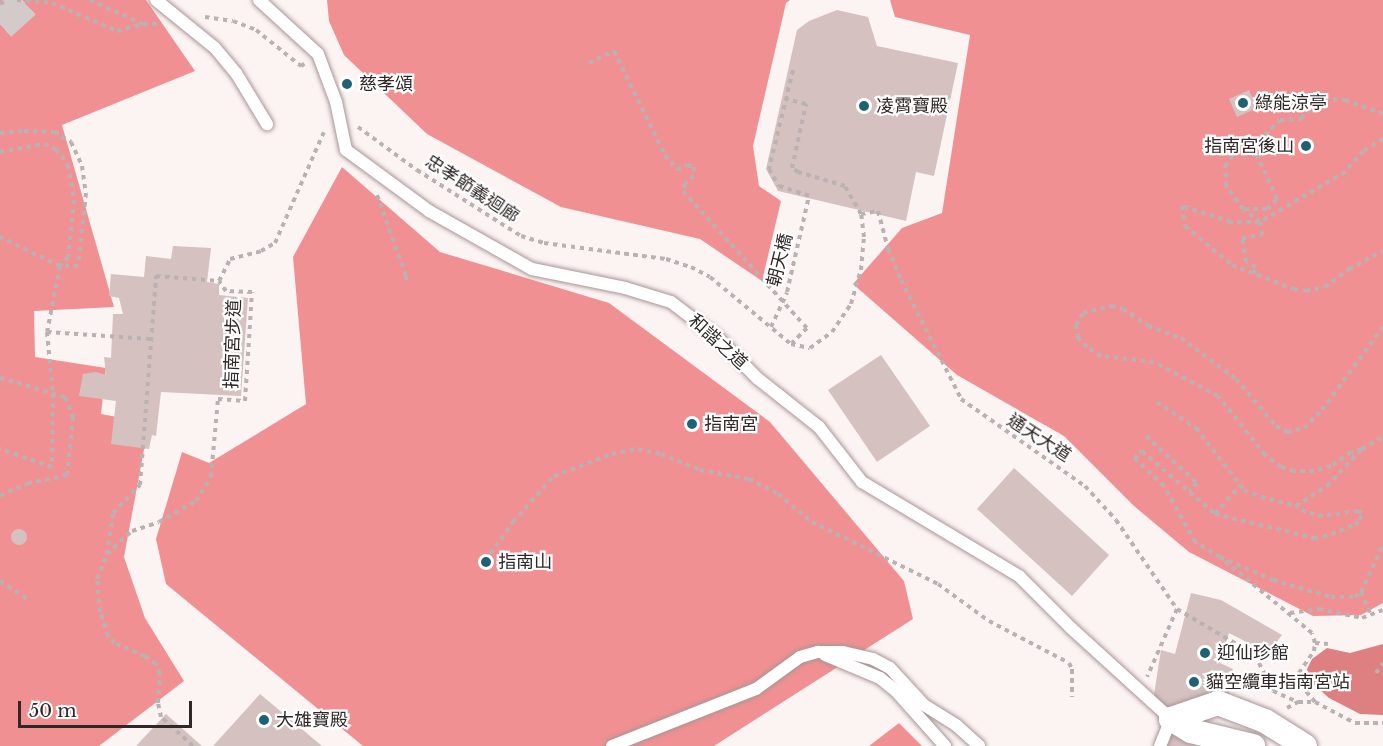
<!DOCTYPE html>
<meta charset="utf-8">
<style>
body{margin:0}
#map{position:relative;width:1383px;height:746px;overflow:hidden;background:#fcf3f3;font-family:"Libre Baskerville","Noto Sans TC",serif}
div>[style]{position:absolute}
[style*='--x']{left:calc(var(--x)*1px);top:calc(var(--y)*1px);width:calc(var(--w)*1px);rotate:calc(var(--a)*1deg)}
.forest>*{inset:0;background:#f19092}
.water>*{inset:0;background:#de7f81}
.building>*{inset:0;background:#d5c1c0}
.round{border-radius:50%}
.highway-tunnel>*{height:33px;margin-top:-16.5px;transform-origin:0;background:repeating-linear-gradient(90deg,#d3caca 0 33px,transparent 0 49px)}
.path>*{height:4px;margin-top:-2px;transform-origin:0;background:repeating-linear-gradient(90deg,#bab2b2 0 4.5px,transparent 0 9px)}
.roads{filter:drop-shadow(0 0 2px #a99595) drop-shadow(0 0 2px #a99595)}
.lane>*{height:12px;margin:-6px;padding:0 6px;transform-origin:6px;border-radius:6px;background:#fff}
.street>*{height:24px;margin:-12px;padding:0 12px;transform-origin:12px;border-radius:12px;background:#fff}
.path-bridge>*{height:4px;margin-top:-2px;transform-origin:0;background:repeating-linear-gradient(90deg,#bab2b2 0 4.5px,transparent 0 9px)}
.dots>*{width:16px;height:16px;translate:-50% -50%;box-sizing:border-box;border:3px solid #fff;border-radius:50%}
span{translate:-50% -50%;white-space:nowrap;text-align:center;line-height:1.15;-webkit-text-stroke:4.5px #fff;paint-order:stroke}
.poi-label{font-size:18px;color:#302828}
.left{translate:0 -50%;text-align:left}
.right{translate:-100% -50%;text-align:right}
.street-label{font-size:18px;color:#302828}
.scale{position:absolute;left:18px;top:701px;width:174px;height:27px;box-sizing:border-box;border:3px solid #302828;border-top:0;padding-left:8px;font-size:18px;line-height:21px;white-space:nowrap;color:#302828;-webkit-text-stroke:4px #fff;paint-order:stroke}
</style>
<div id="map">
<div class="forest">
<div style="clip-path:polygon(0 0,146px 0,195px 71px,62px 125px,114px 307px,34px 311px,35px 357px,106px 368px,101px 414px,149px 423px,124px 557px,145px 618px,184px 681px,99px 746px,0 746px)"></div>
<div style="clip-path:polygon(327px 0,790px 0,786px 3px,753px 146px,759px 186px,781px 201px,762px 281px,700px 239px,561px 207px,427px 134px,344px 55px,329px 21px)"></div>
<div style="clip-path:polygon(890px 0,1383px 0,1383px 603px,1361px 615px,1313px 616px,1189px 552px,1134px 506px,1064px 436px,957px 375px,853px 284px,902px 228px,942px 213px,970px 35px,895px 17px)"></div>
<div style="clip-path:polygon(342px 167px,440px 252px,609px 303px,770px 422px,904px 581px,913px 619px,714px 746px,363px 746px,166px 584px,156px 539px,182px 452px,209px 463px,306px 404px,293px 257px)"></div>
<div style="clip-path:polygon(899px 723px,922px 746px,869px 746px)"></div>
</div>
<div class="water">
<div style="clip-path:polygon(1383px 644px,1383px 715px,1360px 714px,1329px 698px,1307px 678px,1307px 669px,1312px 659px,1327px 648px,1350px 653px)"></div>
</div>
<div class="building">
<div style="clip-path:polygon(837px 10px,868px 17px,877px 46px,958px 63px,934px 176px,916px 172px,906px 221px,778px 191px,766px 169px,797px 30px,809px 21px)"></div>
<div style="clip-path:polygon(1249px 90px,1257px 108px,1237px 117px,1229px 99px)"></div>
<div style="clip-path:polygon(173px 246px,211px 248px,207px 282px,219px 284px,219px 295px,248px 298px,241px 396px,161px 392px,156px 436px,152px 435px,149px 449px,111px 444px,116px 401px,79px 396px,83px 374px,96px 372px,106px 375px,104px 357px,111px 358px,113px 314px,123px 314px,119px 298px,109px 296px,111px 274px,144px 277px,146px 256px,171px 259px)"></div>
<div style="clip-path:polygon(881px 355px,930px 426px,877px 462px,828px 390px)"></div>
<div style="clip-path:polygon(1014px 468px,1109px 555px,1072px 596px,977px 509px)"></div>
<div class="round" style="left:11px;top:529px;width:16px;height:16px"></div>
<div style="clip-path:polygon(1191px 593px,1221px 600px,1282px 635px,1268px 653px,1229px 633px,1220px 663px,1233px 669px,1226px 714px,1201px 718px,1197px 746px,1160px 746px,1164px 709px,1154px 695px,1161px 650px,1175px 654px)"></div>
<div style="clip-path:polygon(260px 694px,322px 746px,213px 746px)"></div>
<div style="clip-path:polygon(166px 714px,202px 746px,136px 746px)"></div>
</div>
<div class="highway-tunnel">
<div style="--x:0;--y:24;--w:36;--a:-42"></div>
</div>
<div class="path">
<div style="--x:17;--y:0;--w:35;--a:5"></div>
<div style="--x:52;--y:3;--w:71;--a:23.3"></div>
<div style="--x:117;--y:31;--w:27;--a:-15"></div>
<div style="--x:90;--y:0;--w:58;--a:24.4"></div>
<div style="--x:143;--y:24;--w:16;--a:0"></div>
<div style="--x:0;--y:4;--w:8;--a:-30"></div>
<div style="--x:205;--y:17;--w:28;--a:8"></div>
<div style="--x:233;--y:21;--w:25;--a:21"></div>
<div style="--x:256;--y:30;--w:58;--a:38.7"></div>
<div style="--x:301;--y:66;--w:4;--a:-34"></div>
<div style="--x:589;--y:63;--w:28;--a:-26"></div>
<div style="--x:614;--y:51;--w:116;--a:63.9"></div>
<div style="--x:665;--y:155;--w:19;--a:51"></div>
<div style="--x:677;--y:170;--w:11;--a:-27"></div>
<div style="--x:687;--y:165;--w:7;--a:16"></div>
<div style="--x:694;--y:167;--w:9;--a:90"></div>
<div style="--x:694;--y:176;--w:11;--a:142"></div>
<div style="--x:685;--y:183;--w:8;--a:104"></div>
<div style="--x:683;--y:191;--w:185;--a:47.9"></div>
<div style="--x:807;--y:328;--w:21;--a:135"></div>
<div style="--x:793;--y:70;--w:102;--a:103.6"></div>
<div style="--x:769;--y:169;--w:20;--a:60"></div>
<div style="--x:779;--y:186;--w:32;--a:18"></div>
<div style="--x:358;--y:127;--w:73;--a:36.1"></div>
<div style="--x:417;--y:170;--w:123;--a:32.4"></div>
<div style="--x:521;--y:236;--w:24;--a:17"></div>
<div style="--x:544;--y:243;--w:123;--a:7.5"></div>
<div style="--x:666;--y:259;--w:26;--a:18"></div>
<div style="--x:691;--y:267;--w:21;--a:28"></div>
<div style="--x:710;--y:277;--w:105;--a:39.6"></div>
<div style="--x:791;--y:344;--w:19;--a:12"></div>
<div style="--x:810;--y:348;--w:27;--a:-36"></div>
<div style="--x:832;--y:332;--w:34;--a:-56"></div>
<div style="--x:851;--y:304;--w:35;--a:-74"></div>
<div style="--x:861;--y:270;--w:33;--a:-85"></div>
<div style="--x:864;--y:237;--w:23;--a:-97"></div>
<div style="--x:861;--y:214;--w:32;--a:-120"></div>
<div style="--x:845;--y:186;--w:49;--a:-163.4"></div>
<div style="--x:798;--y:172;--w:7;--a:-146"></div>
<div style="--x:792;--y:168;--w:66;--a:-77.7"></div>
<div style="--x:806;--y:104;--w:21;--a:-166"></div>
<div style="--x:0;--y:133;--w:24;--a:-5"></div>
<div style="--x:24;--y:131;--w:30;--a:2"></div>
<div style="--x:54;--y:132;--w:20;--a:30"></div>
<div style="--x:71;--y:142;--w:26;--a:65"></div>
<div style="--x:82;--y:166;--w:27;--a:82"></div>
<div style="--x:86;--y:193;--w:73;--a:96.3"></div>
<div style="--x:78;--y:266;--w:18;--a:180"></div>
<div style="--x:60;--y:266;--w:67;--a:101.1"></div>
<div style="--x:47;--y:332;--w:62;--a:84.5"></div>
<div style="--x:53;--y:394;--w:73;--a:90.8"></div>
<div style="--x:52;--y:467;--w:55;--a:-160.9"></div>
<div style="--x:1383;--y:139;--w:23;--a:149"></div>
<div style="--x:1363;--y:151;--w:28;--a:131"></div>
<div style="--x:1345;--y:172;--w:99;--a:149.5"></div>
<div style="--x:1260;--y:222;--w:29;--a:180"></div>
<div style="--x:1231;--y:222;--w:52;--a:-161.9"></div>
<div style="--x:1182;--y:206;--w:20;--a:81"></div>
<div style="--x:1185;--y:226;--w:61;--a:39.7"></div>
<div style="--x:1232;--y:265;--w:66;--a:21.2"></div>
<div style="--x:1294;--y:289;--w:12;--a:9"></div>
<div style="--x:1306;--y:291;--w:19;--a:-12"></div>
<div style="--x:1325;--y:287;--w:30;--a:-37"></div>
<div style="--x:1349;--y:269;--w:38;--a:-28"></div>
<div style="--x:0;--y:152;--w:45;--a:-10.3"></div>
<div style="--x:44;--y:144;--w:13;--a:23"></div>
<div style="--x:56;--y:149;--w:20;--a:53"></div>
<div style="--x:68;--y:165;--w:36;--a:80"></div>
<div style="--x:74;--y:200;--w:57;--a:96"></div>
<div style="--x:68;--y:257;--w:12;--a:132"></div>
<div style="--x:60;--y:266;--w:67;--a:-154.2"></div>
<div style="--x:377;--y:195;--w:86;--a:70.3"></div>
<div style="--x:406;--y:276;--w:8;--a:90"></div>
<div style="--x:1244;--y:209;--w:23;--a:0"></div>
<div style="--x:1267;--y:209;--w:14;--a:-45"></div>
<div style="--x:1277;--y:199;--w:63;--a:-114.5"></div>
<div style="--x:861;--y:214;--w:17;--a:-10"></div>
<div style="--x:878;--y:211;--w:39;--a:75"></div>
<div style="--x:888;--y:249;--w:34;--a:67"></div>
<div style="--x:901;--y:280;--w:133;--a:63.2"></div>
<div style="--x:961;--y:399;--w:151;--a:35.1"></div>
<div style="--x:1085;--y:486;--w:46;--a:47.6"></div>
<div style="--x:1116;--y:520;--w:108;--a:55.6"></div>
<div style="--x:1177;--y:609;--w:74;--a:113.8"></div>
<div style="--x:1260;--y:222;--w:21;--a:-143"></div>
<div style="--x:1243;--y:209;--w:29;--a:-126"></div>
<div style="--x:1226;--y:186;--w:20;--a:-93"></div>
<div style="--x:1225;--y:166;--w:19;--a:-55"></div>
<div style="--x:1236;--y:150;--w:33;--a:-27"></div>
<div style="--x:1265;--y:135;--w:21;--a:-45"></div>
<div style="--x:1280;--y:120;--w:21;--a:-3"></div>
<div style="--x:1301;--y:119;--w:24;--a:-48"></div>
<div style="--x:1317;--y:101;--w:7;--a:-16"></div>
<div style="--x:1324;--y:99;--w:21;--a:3"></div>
<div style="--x:1345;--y:100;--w:40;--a:20.2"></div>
<div style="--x:1254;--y:274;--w:7;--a:-74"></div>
<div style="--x:1256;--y:267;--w:11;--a:-153"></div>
<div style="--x:1246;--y:262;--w:24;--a:-99"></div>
<div style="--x:1242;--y:238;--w:20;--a:-9"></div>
<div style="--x:1262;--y:235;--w:13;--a:-99"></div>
<div style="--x:219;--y:281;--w:25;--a:-63"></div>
<div style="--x:230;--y:259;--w:32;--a:-14"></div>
<div style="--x:261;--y:251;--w:16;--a:-30"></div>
<div style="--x:275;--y:243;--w:121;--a:-66.2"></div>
<div style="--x:47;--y:332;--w:104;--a:3.9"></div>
<div style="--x:0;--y:378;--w:68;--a:16.3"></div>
<div style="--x:65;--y:397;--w:22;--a:68"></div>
<div style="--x:73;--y:417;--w:58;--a:95.9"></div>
<div style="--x:67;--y:475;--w:39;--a:168"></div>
<div style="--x:29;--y:483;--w:32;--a:156"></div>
<div style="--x:1157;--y:402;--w:47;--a:33.7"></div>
<div style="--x:1196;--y:428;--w:78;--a:52.3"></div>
<div style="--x:1244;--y:490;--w:18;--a:22"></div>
<div style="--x:1261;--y:497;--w:36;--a:14"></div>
<div style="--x:1146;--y:436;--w:69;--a:42.7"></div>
<div style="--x:1197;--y:483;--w:11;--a:135"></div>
<div style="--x:1362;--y:449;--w:24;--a:-30"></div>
<div style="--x:1215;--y:514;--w:38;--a:-49"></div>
<div style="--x:107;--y:554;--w:41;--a:-81.7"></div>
<div style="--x:113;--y:513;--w:39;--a:-46"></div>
<div style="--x:140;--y:485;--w:210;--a:-85.6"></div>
<div style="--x:156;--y:276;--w:63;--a:4.5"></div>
<div style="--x:1220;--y:557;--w:29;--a:-149"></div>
<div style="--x:1195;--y:542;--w:64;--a:-119"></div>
<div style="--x:1164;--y:486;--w:40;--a:-137"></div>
<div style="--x:1135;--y:459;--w:8;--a:-60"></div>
<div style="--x:1139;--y:452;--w:3;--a:-18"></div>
<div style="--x:1142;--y:451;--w:96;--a:40.8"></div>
<div style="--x:1215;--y:514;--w:102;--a:13.6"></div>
<div style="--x:1314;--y:538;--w:9;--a:-6"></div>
<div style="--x:1323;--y:537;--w:34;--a:-21"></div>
<div style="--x:1355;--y:525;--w:7;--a:-45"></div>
<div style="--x:1360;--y:520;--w:7;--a:-74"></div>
<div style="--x:1362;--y:513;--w:4;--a:-153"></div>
<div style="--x:1358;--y:511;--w:35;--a:172"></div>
<div style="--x:1323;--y:516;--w:17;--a:-167"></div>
<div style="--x:1306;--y:512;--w:12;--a:-149"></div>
<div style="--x:1296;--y:506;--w:37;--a:-33"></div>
<div style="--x:1327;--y:486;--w:51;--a:-46.6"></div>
<div style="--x:1362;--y:449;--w:11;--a:165"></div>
<div style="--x:1351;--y:452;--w:24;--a:145"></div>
<div style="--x:1331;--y:466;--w:18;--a:164"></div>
<div style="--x:1314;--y:471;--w:20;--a:180"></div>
<div style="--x:1294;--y:471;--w:14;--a:-163"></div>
<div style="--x:1281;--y:467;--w:20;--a:-143"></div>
<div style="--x:1265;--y:455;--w:75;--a:-128.5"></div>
<div style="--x:1218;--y:396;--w:72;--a:-152"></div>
<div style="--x:1154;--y:362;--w:53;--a:-173.5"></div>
<div style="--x:1101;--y:356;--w:17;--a:-147"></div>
<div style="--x:1087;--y:347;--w:13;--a:-135"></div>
<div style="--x:1078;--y:338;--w:13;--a:-99"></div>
<div style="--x:1076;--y:325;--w:14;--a:-60"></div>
<div style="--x:1083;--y:313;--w:29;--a:-14"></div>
<div style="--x:1111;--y:306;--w:12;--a:14"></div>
<div style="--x:1123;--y:309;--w:30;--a:34"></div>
<div style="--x:1148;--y:326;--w:35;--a:20"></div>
<div style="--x:1181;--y:338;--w:69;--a:36.7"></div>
<div style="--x:1236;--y:379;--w:62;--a:49.6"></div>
<div style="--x:1276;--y:426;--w:13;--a:29"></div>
<div style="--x:1287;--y:432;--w:17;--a:-13"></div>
<div style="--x:1304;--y:428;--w:25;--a:-45"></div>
<div style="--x:1322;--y:410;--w:103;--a:-53.7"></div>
<div style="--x:485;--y:561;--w:48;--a:-54.3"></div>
<div style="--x:513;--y:522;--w:62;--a:-48.3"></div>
<div style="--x:554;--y:476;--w:62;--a:-20.8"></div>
<div style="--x:612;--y:454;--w:26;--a:-11"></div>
<div style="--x:638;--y:449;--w:24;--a:12"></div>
<div style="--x:661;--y:454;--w:42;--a:22.3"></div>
<div style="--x:700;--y:470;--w:50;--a:10.4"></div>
<div style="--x:749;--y:479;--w:33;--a:27"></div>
<div style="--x:778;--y:494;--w:44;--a:39.5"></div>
<div style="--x:812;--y:522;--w:140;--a:26.2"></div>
<div style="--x:938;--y:584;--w:63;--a:36"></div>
<div style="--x:989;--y:621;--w:90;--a:27.7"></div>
<div style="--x:1069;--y:663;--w:7;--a:63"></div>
<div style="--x:1072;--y:669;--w:28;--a:90"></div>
<div style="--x:0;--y:581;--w:35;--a:33"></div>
<div style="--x:1361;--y:592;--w:26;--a:67"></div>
<div style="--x:1177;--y:609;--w:91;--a:30.5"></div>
<div style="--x:1255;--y:655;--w:40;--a:63.4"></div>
<div style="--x:1273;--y:691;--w:27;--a:24"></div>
<div style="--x:1290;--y:613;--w:29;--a:-8"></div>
<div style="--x:1319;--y:609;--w:44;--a:11.8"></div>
<div style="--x:1362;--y:618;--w:22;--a:-21"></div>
<div style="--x:1315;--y:643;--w:13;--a:4"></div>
<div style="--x:1376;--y:673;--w:12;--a:-55"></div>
<div style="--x:1315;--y:702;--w:16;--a:-130"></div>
<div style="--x:1305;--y:690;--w:18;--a:-109"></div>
<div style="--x:1299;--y:673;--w:27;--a:-56"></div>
<div style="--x:1314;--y:651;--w:8;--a:-83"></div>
<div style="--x:1315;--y:643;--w:10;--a:-107"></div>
<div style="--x:1312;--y:633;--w:119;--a:-140.4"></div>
<div style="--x:1220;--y:557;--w:58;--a:23.5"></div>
<div style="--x:1273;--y:580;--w:60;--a:16.3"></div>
<div style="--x:1331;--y:597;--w:24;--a:0"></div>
<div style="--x:1355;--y:597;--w:8;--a:-40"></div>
<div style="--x:1361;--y:592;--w:52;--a:-64.9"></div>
<div style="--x:1287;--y:708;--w:13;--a:-29"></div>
<div style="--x:1298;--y:702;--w:17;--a:0"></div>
<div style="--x:1315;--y:702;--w:45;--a:27.7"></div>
<div style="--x:1355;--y:723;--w:28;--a:0"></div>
<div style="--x:193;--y:746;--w:43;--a:-137.8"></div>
<div style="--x:161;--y:717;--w:14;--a:-102"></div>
<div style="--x:158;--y:703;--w:29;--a:-86"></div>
<div style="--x:160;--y:674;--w:11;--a:-112"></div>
<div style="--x:156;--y:664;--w:14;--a:-144"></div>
<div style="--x:145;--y:656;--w:33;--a:-157"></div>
<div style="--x:115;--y:643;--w:10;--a:-135"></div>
<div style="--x:108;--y:636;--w:25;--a:-108"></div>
<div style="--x:100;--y:612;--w:33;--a:-95"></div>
<div style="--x:97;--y:579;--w:27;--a:-68"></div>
<div style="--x:107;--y:554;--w:34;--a:-43"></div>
<div style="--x:132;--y:531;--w:28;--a:-18"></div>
<div style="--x:159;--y:522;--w:43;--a:-29.6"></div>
<div style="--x:196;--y:501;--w:28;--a:-58"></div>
<div style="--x:211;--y:477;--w:78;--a:-84.9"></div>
<div style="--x:218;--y:399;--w:27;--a:4"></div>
<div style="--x:245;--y:401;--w:109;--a:-86.3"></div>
<div style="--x:252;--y:292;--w:26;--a:-178"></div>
<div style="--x:226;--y:291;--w:12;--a:-125"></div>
</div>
<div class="roads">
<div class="lane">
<div style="--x:156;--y:0;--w:76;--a:39.1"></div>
<div style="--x:215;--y:48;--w:33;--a:50"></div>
<div style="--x:236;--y:73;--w:60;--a:58.7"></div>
<div style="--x:259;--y:0;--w:80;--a:42.5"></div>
<div style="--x:318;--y:54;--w:51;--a:69.4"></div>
<div style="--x:336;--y:102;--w:49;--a:78.2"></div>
<div style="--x:346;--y:150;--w:103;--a:36.3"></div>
<div style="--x:429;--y:211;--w:118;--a:29.4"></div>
<div style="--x:532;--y:269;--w:95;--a:11.5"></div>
<div style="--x:625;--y:288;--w:48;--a:16.9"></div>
<div style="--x:671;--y:302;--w:58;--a:37.3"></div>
<div style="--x:717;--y:337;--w:57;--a:45.7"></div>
<div style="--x:757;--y:378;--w:79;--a:38.3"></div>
<div style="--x:819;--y:427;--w:70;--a:52"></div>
<div style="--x:862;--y:482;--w:183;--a:30.9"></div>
<div style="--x:1019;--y:576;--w:74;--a:45"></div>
<div style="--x:1071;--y:628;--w:135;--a:42.3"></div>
<div style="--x:1171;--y:719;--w:29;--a:112"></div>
<div style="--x:825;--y:655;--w:60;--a:22.7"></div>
<div style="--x:880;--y:678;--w:21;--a:39"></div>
<div style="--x:896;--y:691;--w:74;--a:48.3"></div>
<div style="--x:612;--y:746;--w:155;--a:-21.6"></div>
<div style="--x:756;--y:689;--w:54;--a:-36"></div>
<div style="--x:800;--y:657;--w:19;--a:-16"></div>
<div style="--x:818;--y:652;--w:25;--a:0"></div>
<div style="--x:843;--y:652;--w:31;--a:13"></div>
<div style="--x:873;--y:659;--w:19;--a:28"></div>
<div style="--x:890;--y:668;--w:50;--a:47.4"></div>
<div style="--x:924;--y:705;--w:38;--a:32"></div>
<div style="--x:956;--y:725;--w:31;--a:42"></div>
</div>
<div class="street">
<div style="--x:1171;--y:719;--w:50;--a:-18.8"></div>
<div style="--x:1218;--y:703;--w:50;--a:21"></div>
<div style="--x:1265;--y:721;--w:47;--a:32"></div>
<div style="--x:1171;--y:719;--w:23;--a:31"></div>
<div style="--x:1191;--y:731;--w:64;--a:13.6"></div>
</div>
</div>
<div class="path-bridge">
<div style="--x:771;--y:327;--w:38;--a:-65"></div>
<div style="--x:787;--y:292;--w:98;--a:-77.1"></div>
</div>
<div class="dots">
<div style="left:347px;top:84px;background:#1e6374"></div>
<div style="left:1243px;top:103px;background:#1e6374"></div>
<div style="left:864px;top:106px;background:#1e6374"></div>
<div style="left:1306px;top:146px;background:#1e6374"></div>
<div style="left:692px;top:424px;background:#1e6374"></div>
<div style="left:486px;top:562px;background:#1e6374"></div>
<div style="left:1205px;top:653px;background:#1e6374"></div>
<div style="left:1194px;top:682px;background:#1e6374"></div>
<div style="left:264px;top:720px;background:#1e6374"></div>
</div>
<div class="poi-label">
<span class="left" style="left:359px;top:84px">慈孝頌</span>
<span class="left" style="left:1255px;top:103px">綠能涼亭</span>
<span class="left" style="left:876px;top:106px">凌霄寶殿</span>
<span class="right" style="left:1294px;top:146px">指南宮後山</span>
<span class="left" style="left:704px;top:424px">指南宮</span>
<span class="left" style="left:498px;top:562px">指南山</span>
<span class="left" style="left:1217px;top:653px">迎仙珍館</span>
<span class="left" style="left:1206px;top:682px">貓空纜車指南宮站</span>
<span class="left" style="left:276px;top:720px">大雄寶殿</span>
</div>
<div class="street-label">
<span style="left:472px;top:189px;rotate:33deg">忠孝節義迴廊</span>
<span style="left:780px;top:260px;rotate:-76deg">朝天橋</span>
<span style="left:718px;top:342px;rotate:42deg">和諧之道</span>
<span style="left:233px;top:344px;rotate:-88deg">指南宮步道</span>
<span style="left:1039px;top:438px;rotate:33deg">通天大道</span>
</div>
<div class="scale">50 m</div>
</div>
